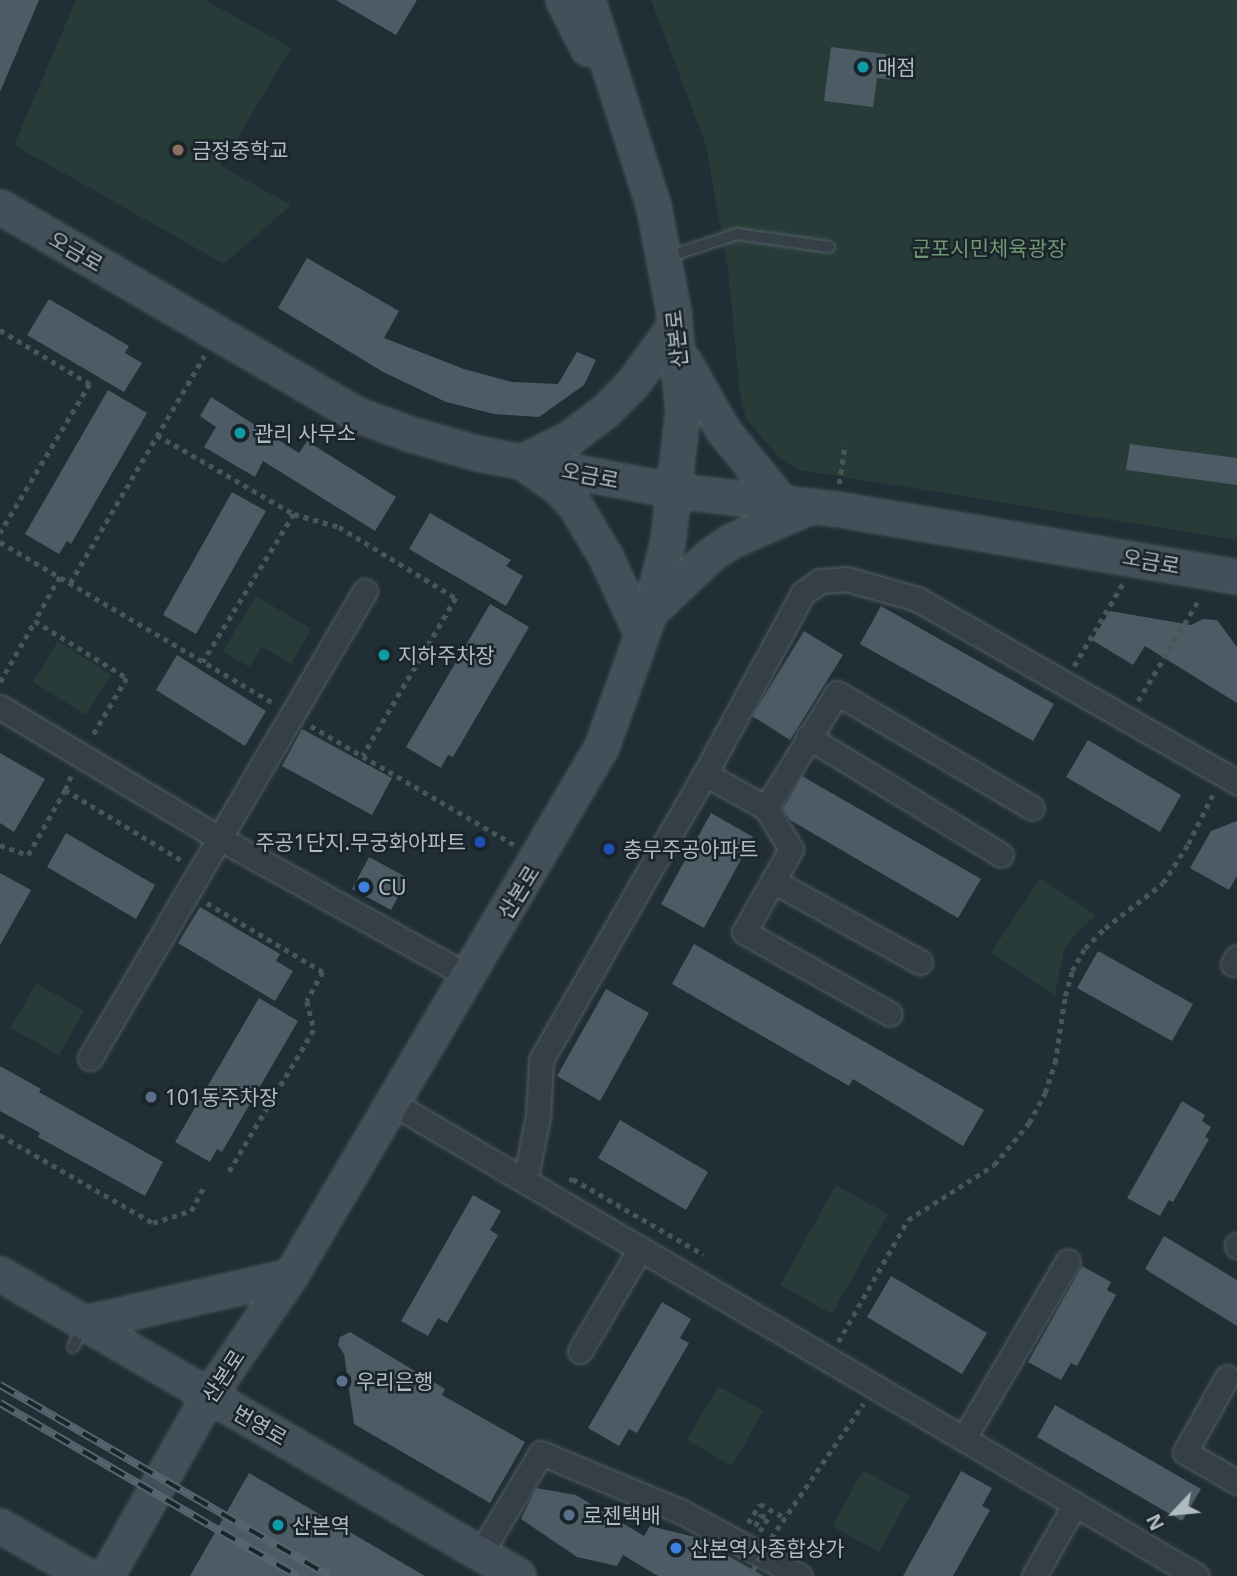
<!DOCTYPE html>
<meta charset="utf-8">
<style>
body{margin:0}
#map{position:relative;width:1237px;height:1576px;overflow:hidden;background:#212e36;font-family:"Noto Sans","Noto Sans KR",sans-serif}
div>[style]{position:absolute}
[style*='--x']{left:calc(var(--x)*1px);top:calc(var(--y)*1px);width:calc(var(--w)*1px);rotate:calc(var(--a)*1deg)}
.green>*{inset:0;background:#273c39}
.building>*{inset:0;background:#4d5b65}
.path>*{height:4.5px;margin-top:-2.25px;transform-origin:0;background:repeating-linear-gradient(90deg,#455857 0 5px,transparent 0 10px)}
.roads{filter:drop-shadow(0 0 2px #525d64) drop-shadow(0 0 2px #525d64)}
.lane>*{height:10px;margin:-5px;padding:0 5px;transform-origin:5px;border-radius:5px;background:#353f47}
.street>*{height:23px;margin:-11.5px;padding:0 11.5px;transform-origin:11.5px;border-radius:11.5px;background:#353f47}
.secondary>*{height:32px;margin:-16px;padding:0 16px;transform-origin:16px;border-radius:16px;background:#434f59}
.rail>*{height:8px;margin-top:-4px;transform-origin:0;background:repeating-linear-gradient(90deg,#1a242b 0 16px,#57646e 0 32px);box-sizing:border-box;border-block:2px solid #57646e}
.path-bridge>*{height:4.5px;margin-top:-2.25px;transform-origin:0;background:repeating-linear-gradient(90deg,#455857 0 5px,transparent 0 10px)}
.dots>*{width:19px;height:19px;translate:-50% -50%;box-sizing:border-box;border:4px solid #1a242b;border-radius:50%}
span{translate:-50% -50%;white-space:nowrap;text-align:center;line-height:1.15;-webkit-text-stroke:5px #1a242b;paint-order:stroke}
.poi-label{font-size:21px;color:#afbac3}
.left{translate:0 -50%;text-align:left}
.right{translate:-100% -50%;text-align:right}
.park-label{font-size:21px;color:#709772}
.street-label{font-size:21px;color:#afbac3}
.north{position:absolute;left:1139px;top:1478px;width:70px;height:70px;-webkit-text-stroke:5px #1a242b;paint-order:stroke;rotate:244deg;font-size:19px;font-weight:700;line-height:28px;text-align:center;color:#afbac3}
.north::after{content:'';display:block;margin:auto;width:24px;height:32px;background:#afbac3;clip-path:polygon(50% 0,100% 100%,50% 72%,0 100%)}
</style>
<div id="map">
<div class="green">
<div style="clip-path:polygon(76px 0,205px 0,291px 48px,221px 166px,291px 205px,224px 264px,14px 145px)"></div>
<div style="clip-path:polygon(651px 0,1237px 0,1237px 540px,800px 470px,780px 459px,746px 419px,740px 394px,728px 270px,706px 145px)"></div>
<div style="clip-path:polygon(256px 596px,311px 629px,291px 664px,262px 647px,249px 667px,223px 651px)"></div>
<div style="clip-path:polygon(58px 641px,111px 675px,86px 715px,33px 682px)"></div>
<div style="clip-path:polygon(1040px 878px,1096px 915px,1078px 931px,1064px 950px,1055px 995px,991px 953px)"></div>
<div style="clip-path:polygon(36px 983px,84px 1011px,59px 1055px,11px 1028px)"></div>
<div style="clip-path:polygon(836px 1185px,888px 1214px,832px 1314px,780px 1285px)"></div>
<div style="clip-path:polygon(718px 1386px,763px 1411px,732px 1466px,687px 1440px)"></div>
<div style="clip-path:polygon(863px 1470px,910px 1496px,879px 1552px,832px 1526px)"></div>
</div>
<div class="building">
<div style="clip-path:polygon(0 0,39px 0,0 92px)"></div>
<div style="clip-path:polygon(336px 0,417px 0,396px 35px)"></div>
<div style="clip-path:polygon(831px 47px,899px 56px,896px 80px,877px 78px,873px 107px,824px 101px)"></div>
<div style="clip-path:polygon(307px 258px,399px 311px,384px 338px,464px 369px,512px 382px,558px 384px,577px 352px,596px 360px,584px 385px,539px 417px,494px 414px,446px 402px,383px 372px,278px 308px)"></div>
<div style="clip-path:polygon(49px 299px,129px 346px,125px 353px,142px 363px,124px 392px,27px 335px)"></div>
<div style="clip-path:polygon(108px 390px,147px 413px,71px 544px,67px 541px,59px 554px,25px 534px)"></div>
<div style="clip-path:polygon(211px 397px,299px 453px,307px 441px,396px 497px,375px 531px,263px 461px,255px 477px,204px 447px,216px 427px,200px 416px)"></div>
<div style="clip-path:polygon(1130px 444px,1237px 458px,1237px 485px,1126px 470px)"></div>
<div style="clip-path:polygon(232px 492px,266px 511px,196px 634px,163px 615px)"></div>
<div style="clip-path:polygon(430px 513px,511px 560px,506px 566px,523px 576px,506px 606px,409px 549px)"></div>
<div style="clip-path:polygon(490px 604px,529px 627px,453px 757px,448px 755px,441px 768px,406px 747px)"></div>
<div style="clip-path:polygon(881px 606px,1054px 704px,1033px 741px,860px 644px)"></div>
<div style="clip-path:polygon(1110px 611px,1191px 625px,1203px 619px,1217px 620px,1237px 647px,1237px 703px,1145px 646px,1133px 665px,1092px 640px)"></div>
<div style="clip-path:polygon(804px 631px,843px 655px,790px 740px,752px 716px)"></div>
<div style="clip-path:polygon(177px 655px,266px 711px,245px 746px,156px 690px)"></div>
<div style="clip-path:polygon(302px 729px,392px 778px,372px 815px,282px 766px)"></div>
<div style="clip-path:polygon(1088px 740px,1181px 795px,1160px 832px,1066px 777px)"></div>
<div style="clip-path:polygon(0 753px,45px 779px,14px 832px,0 823px)"></div>
<div style="clip-path:polygon(802px 776px,981px 879px,958px 918px,790px 820px,783px 809px)"></div>
<div style="clip-path:polygon(711px 813px,753px 837px,704px 928px,661px 904px)"></div>
<div style="clip-path:polygon(1237px 821px,1237px 876px,1229px 890px,1190px 868px,1211px 831px)"></div>
<div style="clip-path:polygon(66px 833px,155px 885px,136px 919px,47px 867px)"></div>
<div style="clip-path:polygon(369px 857px,408px 878px,391px 910px,352px 889px)"></div>
<div style="clip-path:polygon(0 873px,31px 890px,0 945px)"></div>
<div style="clip-path:polygon(200px 907px,280px 954px,276px 961px,293px 971px,275px 1001px,178px 943px)"></div>
<div style="clip-path:polygon(694px 944px,984px 1110px,963px 1146px,853px 1079px,849px 1086px,672px 984px)"></div>
<div style="clip-path:polygon(1098px 951px,1193px 1004px,1172px 1041px,1077px 988px)"></div>
<div style="clip-path:polygon(606px 989px,649px 1013px,600px 1101px,557px 1076px)"></div>
<div style="clip-path:polygon(259px 998px,298px 1021px,222px 1152px,217px 1149px,210px 1162px,175px 1142px)"></div>
<div style="clip-path:polygon(0 1066px,41px 1089px,39px 1092px,163px 1162px,145px 1196px,38px 1137px,40px 1133px,0 1111px)"></div>
<div style="clip-path:polygon(1182px 1101px,1205px 1115px,1202px 1121px,1211px 1127px,1205px 1137px,1209px 1139px,1173px 1202px,1169px 1200px,1160px 1216px,1127px 1198px)"></div>
<div style="clip-path:polygon(620px 1120px,708px 1172px,686px 1210px,598px 1158px)"></div>
<div style="clip-path:polygon(473px 1195px,501px 1211px,490px 1230px,498px 1235px,447px 1323px,438px 1318px,428px 1336px,401px 1321px)"></div>
<div style="clip-path:polygon(1164px 1236px,1237px 1280px,1237px 1326px,1145px 1269px)"></div>
<div style="clip-path:polygon(1082px 1266px,1111px 1282px,1107px 1290px,1116px 1295px,1077px 1366px,1071px 1363px,1061px 1380px,1028px 1362px)"></div>
<div style="clip-path:polygon(891px 1276px,987px 1333px,962px 1374px,867px 1317px)"></div>
<div style="clip-path:polygon(662px 1302px,691px 1319px,680px 1338px,689px 1343px,637px 1433px,629px 1429px,619px 1446px,588px 1428px)"></div>
<div style="clip-path:polygon(350px 1332px,445px 1389px,442px 1395px,525px 1442px,490px 1503px,354px 1424px,344px 1354px,338px 1345px,340px 1337px)"></div>
<div style="clip-path:polygon(1055px 1405px,1201px 1489px,1182px 1521px,1037px 1437px)"></div>
<div style="clip-path:polygon(961px 1471px,992px 1488px,982px 1506px,990px 1510px,953px 1576px,903px 1576px)"></div>
<div style="clip-path:polygon(249px 1473px,425px 1576px,190px 1576px)"></div>
<div style="clip-path:polygon(536px 1488px,576px 1495px,644px 1536px,650px 1526px,695px 1537px,764px 1576px,658px 1576px,623px 1555px,617px 1566px,577px 1557px,521px 1519px)"></div>
</div>
<div class="path">
<div style="--x:0;--y:330;--w:105;--a:31"></div>
<div style="--x:90;--y:384;--w:174;--a:121.1"></div>
<div style="--x:157;--y:435;--w:158;--a:30"></div>
<div style="--x:294;--y:514;--w:174;--a:121.6"></div>
<div style="--x:839;--y:484;--w:40;--a:-81.5"></div>
<div style="--x:294;--y:514;--w:47;--a:16.1"></div>
<div style="--x:339;--y:527;--w:137;--a:31.3"></div>
<div style="--x:456;--y:598;--w:183;--a:120.5"></div>
<div style="--x:0;--y:542;--w:317;--a:30.5"></div>
<div style="--x:60;--y:577;--w:51;--a:119.6"></div>
<div style="--x:35;--y:621;--w:108;--a:31.8"></div>
<div style="--x:127;--y:678;--w:69;--a:120.7"></div>
<div style="--x:70;--y:583;--w:264;--a:-59.4"></div>
<div style="--x:1074;--y:666;--w:96;--a:-59.4"></div>
<div style="--x:0;--y:682;--w:70;--a:-60.2"></div>
<div style="--x:1138;--y:701;--w:120;--a:-59"></div>
<div style="--x:311;--y:726;--w:236;--a:30.3"></div>
<div style="--x:65;--y:790;--w:15;--a:-67"></div>
<div style="--x:0;--y:845;--w:30;--a:20"></div>
<div style="--x:28;--y:855;--w:75;--a:-60.4"></div>
<div style="--x:65;--y:790;--w:135;--a:31.1"></div>
<div style="--x:207;--y:903;--w:135;--a:30.7"></div>
<div style="--x:323;--y:972;--w:33;--a:119"></div>
<div style="--x:307;--y:1001;--w:30;--a:76"></div>
<div style="--x:314;--y:1030;--w:165;--a:120.9"></div>
<div style="--x:0;--y:1135;--w:177;--a:29.9"></div>
<div style="--x:153;--y:1223;--w:40;--a:-18"></div>
<div style="--x:191;--y:1211;--w:30;--a:-62"></div>
<div style="--x:569;--y:1180;--w:4;--a:-14"></div>
<div style="--x:573;--y:1179;--w:151;--a:30.1"></div>
<div style="--x:838;--y:1342;--w:141;--a:-60.2"></div>
<div style="--x:908;--y:1220;--w:102;--a:-32.6"></div>
<div style="--x:994;--y:1165;--w:55;--a:-50.2"></div>
<div style="--x:1029;--y:1123;--w:34;--a:-62"></div>
<div style="--x:1045;--y:1093;--w:32;--a:-72"></div>
<div style="--x:1055;--y:1063;--w:68;--a:-81.5"></div>
<div style="--x:1065;--y:996;--w:26;--a:-74"></div>
<div style="--x:1072;--y:971;--w:26;--a:-61"></div>
<div style="--x:1085;--y:948;--w:28;--a:-45"></div>
<div style="--x:1105;--y:928;--w:73;--a:-37.8"></div>
<div style="--x:1163;--y:883;--w:46;--a:-57.3"></div>
<div style="--x:1188;--y:844;--w:56;--a:-63.4"></div>
<div style="--x:748;--y:1523;--w:22;--a:-58"></div>
<div style="--x:760;--y:1504;--w:26;--a:29"></div>
<div style="--x:755;--y:1526;--w:13;--a:-61"></div>
<div style="--x:761;--y:1515;--w:8;--a:30"></div>
<div style="--x:768;--y:1519;--w:15;--a:122"></div>
<div style="--x:771;--y:1538;--w:163;--a:-55.5"></div>
</div>
<div class="roads">
<div class="lane">
<div style="--x:667;--y:257;--w:74;--a:-18.2"></div>
<div style="--x:737;--y:234;--w:93;--a:8"></div>
<div style="--x:73;--y:1347;--w:25;--a:-63"></div>
</div>
<div class="street">
<div style="--x:0;--y:707;--w:255;--a:30.9"></div>
<div style="--x:219;--y:838;--w:282;--a:29"></div>
<div style="--x:808;--y:737;--w:226;--a:31.4"></div>
<div style="--x:705;--y:774;--w:70;--a:29.1"></div>
<div style="--x:766;--y:808;--w:135;--a:-58.3"></div>
<div style="--x:837;--y:693;--w:226;--a:30.5"></div>
<div style="--x:766;--y:808;--w:48;--a:58.6"></div>
<div style="--x:791;--y:849;--w:95;--a:119.5"></div>
<div style="--x:744;--y:932;--w:167;--a:29.3"></div>
<div style="--x:773;--y:881;--w:168;--a:28.9"></div>
<div style="--x:1233;--y:964;--w:8;--a:-60"></div>
<div style="--x:90;--y:1058;--w:542;--a:-59.51"></div>
<div style="--x:394;--y:1104;--w:931;--a:30.45"></div>
<div style="--x:525;--y:1181;--w:66;--a:-78.7"></div>
<div style="--x:538;--y:1116;--w:56;--a:-86.9"></div>
<div style="--x:541;--y:1060;--w:330;--a:-60.2"></div>
<div style="--x:705;--y:774;--w:206;--a:-61.6"></div>
<div style="--x:803;--y:593;--w:21;--a:-35"></div>
<div style="--x:820;--y:581;--w:26;--a:-4"></div>
<div style="--x:846;--y:579;--w:74;--a:15.7"></div>
<div style="--x:917;--y:599;--w:369;--a:29.8"></div>
<div style="--x:1237;--y:1245;--w:1;--a:90"></div>
<div style="--x:580;--y:1351;--w:118;--a:-59.5"></div>
<div style="--x:1227;--y:1377;--w:86;--a:119.2"></div>
<div style="--x:1185;--y:1452;--w:60;--a:30"></div>
<div style="--x:964;--y:1438;--w:205;--a:-59.6"></div>
<div style="--x:480;--y:1554;--w:118;--a:-58.9"></div>
<div style="--x:541;--y:1453;--w:153;--a:22.7"></div>
<div style="--x:682;--y:1512;--w:134;--a:28.5"></div>
<div style="--x:1034;--y:1576;--w:83;--a:-60.3"></div>
</div>
<div class="secondary">
<div style="--x:563;--y:0;--w:55;--a:63"></div>
<div style="--x:0;--y:207;--w:411;--a:30.2"></div>
<div style="--x:355;--y:414;--w:58;--a:20.3"></div>
<div style="--x:409;--y:434;--w:73;--a:15.9"></div>
<div style="--x:479;--y:454;--w:198;--a:10.7"></div>
<div style="--x:674;--y:491;--w:162;--a:6.4"></div>
<div style="--x:835;--y:509;--w:408;--a:9.6"></div>
<div style="--x:684;--y:361;--w:79;--a:60.5"></div>
<div style="--x:723;--y:430;--w:94;--a:51.1"></div>
<div style="--x:522;--y:462;--w:52;--a:-26.1"></div>
<div style="--x:569;--y:439;--w:45;--a:-36.9"></div>
<div style="--x:605;--y:412;--w:38;--a:-45"></div>
<div style="--x:632;--y:385;--w:73;--a:-53.9"></div>
<div style="--x:529;--y:467;--w:35;--a:35"></div>
<div style="--x:558;--y:487;--w:25;--a:47"></div>
<div style="--x:575;--y:505;--w:61;--a:59.2"></div>
<div style="--x:606;--y:557;--w:86;--a:65.2"></div>
<div style="--x:651;--y:612;--w:81;--a:-43.5"></div>
<div style="--x:710;--y:556;--w:24;--a:-35"></div>
<div style="--x:730;--y:542;--w:87;--a:-23.6"></div>
<div style="--x:0;--y:1274;--w:600;--a:30.19"></div>
<div style="--x:86;--y:1323;--w:210;--a:-12.9"></div>
<div style="--x:0;--y:1526;--w:100;--a:29.9"></div>
<div style="--x:107;--y:1576;--w:207;--a:-60.5"></div>
<div style="--x:209;--y:1396;--w:145;--a:-55.7"></div>
<div style="--x:291;--y:1276;--w:614;--a:-59.55"></div>
<div style="--x:602;--y:747;--w:142;--a:-70.3"></div>
<div style="--x:650;--y:613;--w:73;--a:-75.8"></div>
<div style="--x:668;--y:542;--w:131;--a:-83.4"></div>
<div style="--x:683;--y:412;--w:99;--a:-95.2"></div>
<div style="--x:674;--y:313;--w:108;--a:-100.7"></div>
<div style="--x:654;--y:207;--w:217;--a:-107.7"></div>
</div>
</div>
<div class="rail">
<div style="--x:0;--y:1385;--w:380;--a:30.1"></div>
<div style="--x:0;--y:1403;--w:344;--a:30.2"></div>
</div>
<div class="path-bridge">
<div style="--x:753;--y:1570;--w:29;--a:-61"></div>
</div>
<div class="dots">
<div style="left:863px;top:67px;background:#0f9aa8"></div>
<div style="left:178px;top:150px;background:#8d6e63"></div>
<div style="left:240px;top:433px;background:#0f9aa8"></div>
<div style="left:384px;top:655px;background:#0f9aa8"></div>
<div style="left:480px;top:842px;background:#1a4fb4"></div>
<div style="left:609px;top:849px;background:#1a4fb4"></div>
<div style="left:364px;top:887px;background:#3f7fe0"></div>
<div style="left:151px;top:1097px;background:#5c6f8a"></div>
<div style="left:342px;top:1381px;background:#5c6f8a"></div>
<div style="left:569px;top:1515px;background:#5c6f8a"></div>
<div style="left:278px;top:1525px;background:#0f9aa8"></div>
<div style="left:676px;top:1548px;background:#3f7fe0"></div>
</div>
<div class="poi-label">
<span class="left" style="left:877px;top:67px">매점</span>
<span class="left" style="left:192px;top:150px">금정중학교</span>
<span class="left" style="left:254px;top:433px">관리 사무소</span>
<span class="left" style="left:398px;top:655px">지하주차장</span>
<span class="right" style="left:466px;top:842px">주공1단지.무궁화아파트</span>
<span class="left" style="left:623px;top:849px">충무주공아파트</span>
<span class="left" style="left:378px;top:887px">CU</span>
<span class="left" style="left:165px;top:1097px">101동주차장</span>
<span class="left" style="left:356px;top:1381px">우리은행</span>
<span class="left" style="left:583px;top:1515px">로젠택배</span>
<span class="left" style="left:292px;top:1525px">산본역</span>
<span class="left" style="left:690px;top:1548px">산본역사종합상가</span>
</div>
<div class="park-label">
<span style="left:989px;top:248px">군포시민체육광장</span>
</div>
<div class="street-label">
<span style="left:76px;top:251px;rotate:30deg">오금로</span>
<span style="left:676px;top:339px;rotate:-96deg">산본로</span>
<span style="left:590px;top:475px;rotate:11deg">오금로</span>
<span style="left:1151px;top:561px;rotate:10deg">오금로</span>
<span style="left:518px;top:892px;rotate:-58deg">산본로</span>
<span style="left:223px;top:1376px;rotate:-57deg">산본로</span>
<span style="left:260px;top:1425px;rotate:30deg">번영로</span>
</div>
<div class="north">N</div>
</div>
